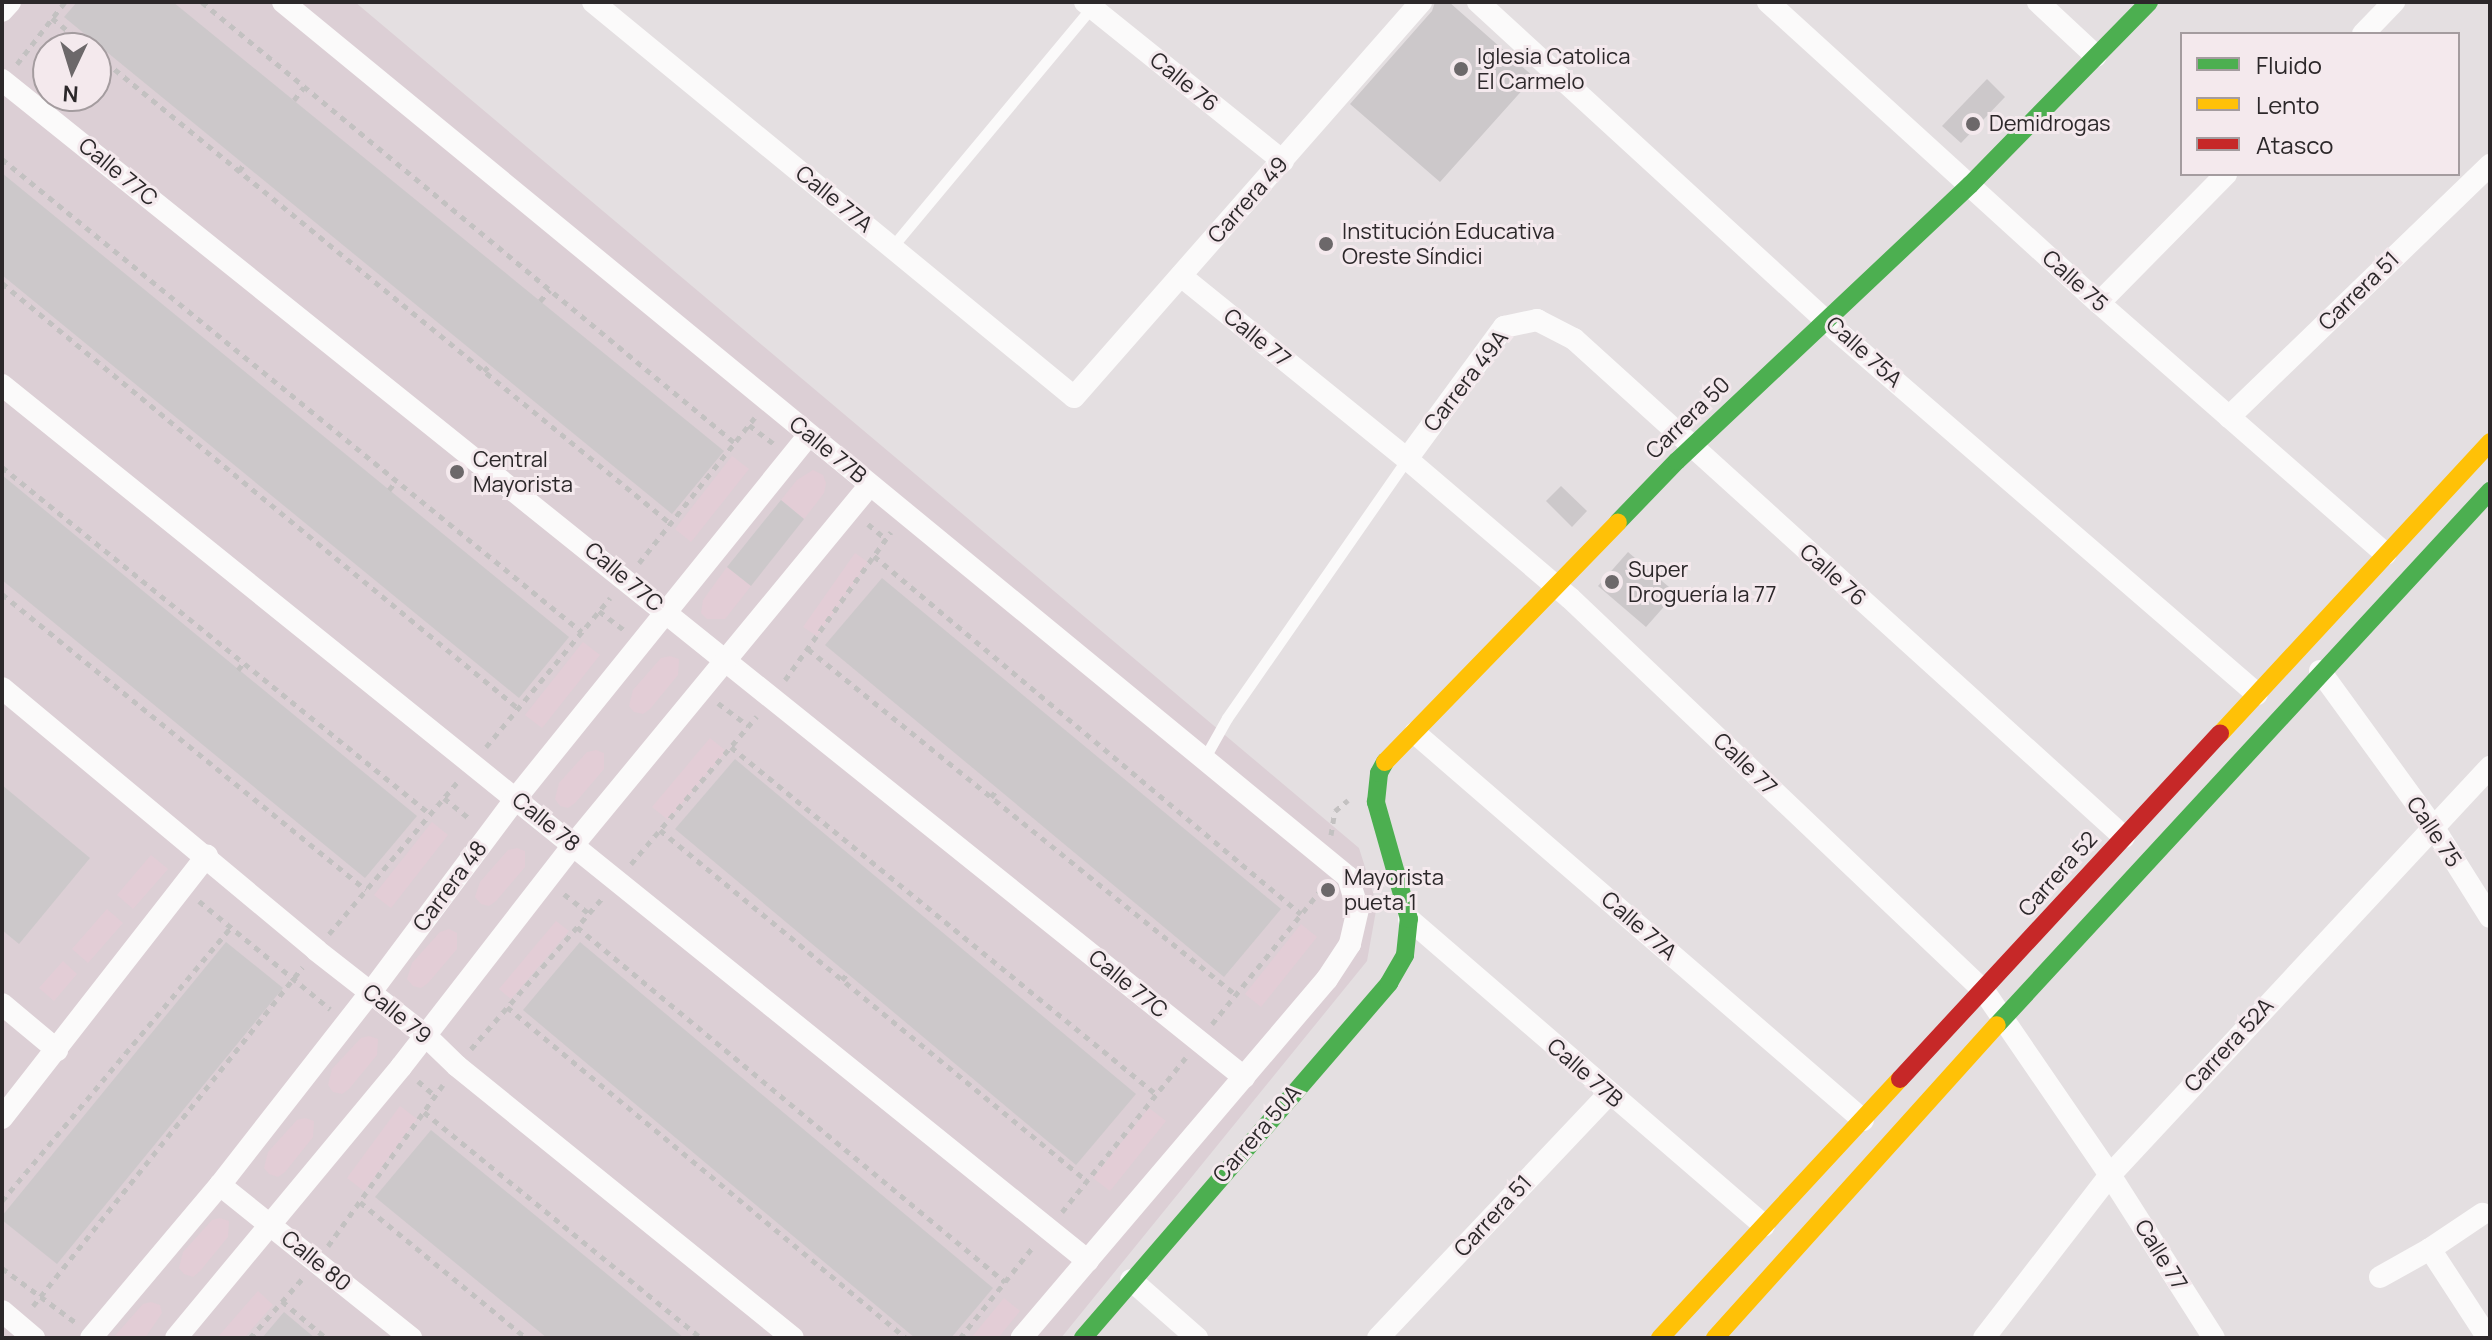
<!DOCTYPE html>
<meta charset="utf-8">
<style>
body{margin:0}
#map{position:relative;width:2492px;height:1340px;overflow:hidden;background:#e4dfe1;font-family:Manrope,sans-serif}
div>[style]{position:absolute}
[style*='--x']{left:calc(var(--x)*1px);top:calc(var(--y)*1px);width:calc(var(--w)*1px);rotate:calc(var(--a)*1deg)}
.built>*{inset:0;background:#dccfd5}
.green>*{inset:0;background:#e3cdd6}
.building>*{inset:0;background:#ccc8ca}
.path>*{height:5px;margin-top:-2.5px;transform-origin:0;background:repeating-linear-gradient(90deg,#c3c1c1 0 6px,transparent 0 12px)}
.lane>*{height:11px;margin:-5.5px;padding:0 5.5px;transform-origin:5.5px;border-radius:5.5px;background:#fbfafa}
.street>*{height:22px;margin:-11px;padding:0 11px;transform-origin:11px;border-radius:11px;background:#fbfafa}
.fast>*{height:18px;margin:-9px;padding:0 9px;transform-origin:9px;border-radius:9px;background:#4caf50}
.slow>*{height:18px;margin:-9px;padding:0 9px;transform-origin:9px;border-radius:9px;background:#ffc107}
.jam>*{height:18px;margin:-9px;padding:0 9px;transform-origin:9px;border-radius:9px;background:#c62828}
.dots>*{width:22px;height:22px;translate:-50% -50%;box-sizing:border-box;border:4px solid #f4e9ed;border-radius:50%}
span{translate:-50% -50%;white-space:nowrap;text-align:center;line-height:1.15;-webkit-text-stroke:6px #f4e9ed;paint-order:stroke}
.poi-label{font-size:22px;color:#2c282a}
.left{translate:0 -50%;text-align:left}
.street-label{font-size:22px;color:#2c282a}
.frame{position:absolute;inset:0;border:4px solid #2c282a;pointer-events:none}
.legend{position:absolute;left:2180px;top:32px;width:280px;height:144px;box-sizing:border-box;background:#f4e9ed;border:2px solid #a49c9f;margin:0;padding:10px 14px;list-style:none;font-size:24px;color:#2c282a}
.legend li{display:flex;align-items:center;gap:16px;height:40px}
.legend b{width:40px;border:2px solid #a49c9f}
.north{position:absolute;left:32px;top:32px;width:80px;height:80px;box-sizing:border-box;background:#f4e9ed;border:2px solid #a49c9f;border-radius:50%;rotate:184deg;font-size:22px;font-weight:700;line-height:32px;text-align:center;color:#2c282a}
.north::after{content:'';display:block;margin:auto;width:28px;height:36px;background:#6c686a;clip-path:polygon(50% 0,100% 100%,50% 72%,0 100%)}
</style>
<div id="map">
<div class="built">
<div style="clip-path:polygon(evenodd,2px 2px,355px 2px,1359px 848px,1377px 905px,1367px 961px,1061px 1338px,2px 1338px,2px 2px,48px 48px,96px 48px,96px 96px,48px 96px,48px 48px)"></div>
</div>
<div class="green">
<div style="clip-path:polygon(732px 456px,749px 469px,691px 542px,675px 529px)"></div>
<div style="clip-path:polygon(813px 470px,823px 475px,826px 483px,824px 493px,804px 519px,781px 500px,797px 480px)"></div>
<div style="clip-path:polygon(855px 553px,868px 562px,817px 636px,803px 627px)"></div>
<div style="clip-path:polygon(727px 567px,751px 586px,725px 619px,707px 619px,701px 613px,703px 600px)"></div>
<div style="clip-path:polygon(583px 642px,600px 655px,542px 728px,525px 715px)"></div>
<div style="clip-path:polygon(670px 656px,679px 659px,678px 675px,650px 709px,643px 714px,634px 712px,629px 706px,633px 690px,661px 658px)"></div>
<div style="clip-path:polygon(710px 738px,726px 751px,668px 820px,652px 807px)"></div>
<div style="clip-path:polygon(596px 750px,604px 753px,604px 769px,575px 803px,568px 808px,560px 806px,555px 799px,559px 783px,587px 752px)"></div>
<div style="clip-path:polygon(432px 822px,448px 835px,391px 908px,374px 895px)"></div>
<div style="clip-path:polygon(517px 848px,525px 851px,525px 867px,496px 901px,489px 906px,481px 904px,475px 897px,480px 882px,508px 850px)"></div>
<div style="clip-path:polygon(151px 855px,168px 869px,133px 909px,117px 895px)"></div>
<div style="clip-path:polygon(107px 909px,123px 923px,88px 963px,72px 949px)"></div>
<div style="clip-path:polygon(556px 921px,569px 931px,511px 999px,499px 989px)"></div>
<div style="clip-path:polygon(1301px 924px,1317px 937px,1261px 1007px,1245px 994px)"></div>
<div style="clip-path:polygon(449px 929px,457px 933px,457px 949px,428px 983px,421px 988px,413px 986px,407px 979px,412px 963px,440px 932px)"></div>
<div style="clip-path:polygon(63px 961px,77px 974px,54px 1001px,39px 988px)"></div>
<div style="clip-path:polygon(369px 1036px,378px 1039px,377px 1055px,349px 1089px,342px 1094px,333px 1092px,328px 1085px,332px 1069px,361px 1038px)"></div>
<div style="clip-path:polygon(400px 1106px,417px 1119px,364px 1191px,347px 1178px)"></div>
<div style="clip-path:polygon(1149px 1108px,1166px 1121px,1110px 1191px,1093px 1178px)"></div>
<div style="clip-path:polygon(305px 1118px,314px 1121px,313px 1137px,285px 1172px,278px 1177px,269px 1174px,264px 1168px,268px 1152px,297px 1120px)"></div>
<div style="clip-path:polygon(220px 1218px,229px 1221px,228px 1237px,200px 1271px,193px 1277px,184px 1274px,179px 1268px,183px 1252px,212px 1220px)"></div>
<div style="clip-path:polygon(258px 1291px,273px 1305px,244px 1338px,217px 1338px)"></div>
<div style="clip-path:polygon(1004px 1298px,1020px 1311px,998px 1338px,971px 1338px)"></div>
<div style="clip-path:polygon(151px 1302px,160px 1305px,162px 1313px,145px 1338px,113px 1338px,143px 1304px)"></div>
</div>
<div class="building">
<div style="clip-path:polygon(77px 2px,173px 2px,724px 451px,672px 514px,64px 17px)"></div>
<div style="clip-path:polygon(1435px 2px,1449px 2px,1534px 77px,1440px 182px,1350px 104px,1432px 11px)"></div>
<div style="clip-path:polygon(1987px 79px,2005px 97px,1961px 143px,1942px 126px)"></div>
<div style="clip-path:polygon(2px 173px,569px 637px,519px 698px,2px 275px)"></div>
<div style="clip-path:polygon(2px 475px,417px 816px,365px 878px,2px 580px)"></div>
<div style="clip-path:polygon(1561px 486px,1587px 511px,1572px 527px,1546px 501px)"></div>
<div style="clip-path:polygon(781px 500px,804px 519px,751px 586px,727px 567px)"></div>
<div style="clip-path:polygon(1628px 552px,1676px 593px,1646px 627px,1598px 586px)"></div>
<div style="clip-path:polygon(882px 578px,1281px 909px,1224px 977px,825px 645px)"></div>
<div style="clip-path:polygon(735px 759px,1136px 1094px,1076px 1165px,675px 829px)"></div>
<div style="clip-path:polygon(2px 785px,90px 858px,19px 944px,2px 930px)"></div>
<div style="clip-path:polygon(226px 942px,283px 988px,57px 1264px,2px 1220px,2px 1216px)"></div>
<div style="clip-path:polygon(580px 942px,993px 1288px,951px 1338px,915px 1338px,523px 1010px)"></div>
<div style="clip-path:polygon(431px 1130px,602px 1270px,684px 1338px,547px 1338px,375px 1197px)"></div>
<div style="clip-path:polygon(284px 1312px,315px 1338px,262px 1338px)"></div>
</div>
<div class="path">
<div style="--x:202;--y:2;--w:692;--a:39.6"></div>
<div style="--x:52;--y:18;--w:48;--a:39"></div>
<div style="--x:96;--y:54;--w:741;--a:39.25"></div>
<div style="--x:17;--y:64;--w:78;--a:-52.3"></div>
<div style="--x:294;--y:100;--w:16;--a:-52"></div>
<div style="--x:2;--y:159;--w:748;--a:39.2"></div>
<div style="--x:239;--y:171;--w:9;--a:-54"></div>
<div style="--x:2;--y:283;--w:670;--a:39.49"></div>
<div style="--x:540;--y:301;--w:15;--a:-48"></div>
<div style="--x:484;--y:371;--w:8;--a:-45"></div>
<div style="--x:749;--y:425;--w:31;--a:37"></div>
<div style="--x:2;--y:467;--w:551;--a:39.03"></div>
<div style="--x:389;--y:490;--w:11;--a:-52"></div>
<div style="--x:868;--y:524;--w:23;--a:40"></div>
<div style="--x:874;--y:556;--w:557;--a:39.98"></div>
<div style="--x:639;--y:563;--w:186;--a:-51.5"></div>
<div style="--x:2;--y:594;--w:469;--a:39.1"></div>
<div style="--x:599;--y:611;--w:31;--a:37"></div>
<div style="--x:808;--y:649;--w:550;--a:38.95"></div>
<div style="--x:238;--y:670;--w:11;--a:-52"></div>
<div style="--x:785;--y:680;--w:182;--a:-54.4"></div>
<div style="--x:718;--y:703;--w:38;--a:37"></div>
<div style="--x:486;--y:747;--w:194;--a:-50.2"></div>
<div style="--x:731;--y:747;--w:549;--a:39.23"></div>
<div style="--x:991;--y:797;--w:11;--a:-49"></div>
<div style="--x:444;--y:798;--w:35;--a:39"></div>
<div style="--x:660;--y:830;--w:553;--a:39.42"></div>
<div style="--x:1331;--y:835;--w:24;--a:-81"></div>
<div style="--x:1335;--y:811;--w:17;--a:-40"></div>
<div style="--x:631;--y:864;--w:194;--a:-49.6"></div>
<div style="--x:564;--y:894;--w:31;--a:38"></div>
<div style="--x:199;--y:901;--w:170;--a:39.5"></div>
<div style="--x:577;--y:927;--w:556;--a:39.67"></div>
<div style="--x:329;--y:934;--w:202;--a:-49.8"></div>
<div style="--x:842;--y:980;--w:8;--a:-50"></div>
<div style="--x:507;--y:1007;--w:518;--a:39.68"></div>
<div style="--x:1212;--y:1024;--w:171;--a:-50.9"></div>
<div style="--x:1320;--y:891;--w:7;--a:-82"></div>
<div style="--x:471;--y:1049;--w:203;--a:-49"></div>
<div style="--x:418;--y:1081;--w:23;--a:41"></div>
<div style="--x:424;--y:1112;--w:357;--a:39.2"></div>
<div style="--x:2;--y:1201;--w:357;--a:-50.1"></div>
<div style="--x:360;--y:1202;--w:215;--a:39.3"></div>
<div style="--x:1062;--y:1212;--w:198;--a:-51.3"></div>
<div style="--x:328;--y:1246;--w:198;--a:-54.5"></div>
<div style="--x:2;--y:1268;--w:91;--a:36.5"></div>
<div style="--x:282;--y:1301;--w:57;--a:40.1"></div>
<div style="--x:33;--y:1306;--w:433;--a:-51.5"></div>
<div style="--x:250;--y:1338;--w:79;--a:-48.6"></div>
<div style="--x:960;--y:1338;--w:117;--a:-51.3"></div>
</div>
<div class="lane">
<div style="--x:892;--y:247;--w:312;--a:-50.2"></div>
<div style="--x:1204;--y:759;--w:47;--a:-60.7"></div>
<div style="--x:1227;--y:718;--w:315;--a:-55.2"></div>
</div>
<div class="street">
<div style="--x:283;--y:2;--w:1378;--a:39.41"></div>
<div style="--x:1348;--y:877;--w:34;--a:73"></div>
<div style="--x:1358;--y:909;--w:36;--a:103"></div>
<div style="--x:1350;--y:944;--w:42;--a:123.3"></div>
<div style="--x:1327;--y:979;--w:471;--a:130.4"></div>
<div style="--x:593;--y:2;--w:622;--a:39.39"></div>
<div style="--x:1074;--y:397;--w:526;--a:-48.7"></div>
<div style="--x:1085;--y:2;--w:254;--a:38.8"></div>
<div style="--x:1478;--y:2;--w:487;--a:42.5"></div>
<div style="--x:1837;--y:331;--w:555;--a:40.84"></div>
<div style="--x:1768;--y:2;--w:447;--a:42.3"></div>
<div style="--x:2099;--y:303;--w:381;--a:41.2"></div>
<div style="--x:2038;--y:2;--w:79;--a:43"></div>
<div style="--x:2;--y:11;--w:12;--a:-48"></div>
<div style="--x:2363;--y:34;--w:45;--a:-45.9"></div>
<div style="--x:2;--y:80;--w:1593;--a:38.76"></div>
<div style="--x:1181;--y:276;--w:291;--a:39"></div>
<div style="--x:1407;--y:459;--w:214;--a:40.5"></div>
<div style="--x:1570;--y:598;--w:571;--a:43.51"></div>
<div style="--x:1984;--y:991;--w:223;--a:55.6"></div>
<div style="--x:2110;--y:1175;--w:193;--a:57.5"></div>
<div style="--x:2099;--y:303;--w:181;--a:-45.4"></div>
<div style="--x:2;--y:385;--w:1395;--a:38.89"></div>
<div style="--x:2229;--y:417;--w:363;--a:-44"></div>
<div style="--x:1407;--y:459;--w:164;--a:-53.7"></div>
<div style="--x:1504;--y:327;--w:34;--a:-12"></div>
<div style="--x:1537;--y:320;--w:42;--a:27.2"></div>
<div style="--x:1574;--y:339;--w:742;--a:42.16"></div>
<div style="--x:2320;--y:671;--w:194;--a:54"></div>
<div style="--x:2434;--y:828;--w:105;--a:57.8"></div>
<div style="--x:2;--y:688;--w:409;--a:39.8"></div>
<div style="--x:316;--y:950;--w:140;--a:38"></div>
<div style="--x:426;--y:1036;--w:43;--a:44.1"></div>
<div style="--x:457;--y:1066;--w:432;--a:39"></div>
<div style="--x:1415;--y:733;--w:592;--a:40.82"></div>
<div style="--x:1409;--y:919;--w:469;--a:40.8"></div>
<div style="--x:2;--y:1004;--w:72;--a:39.9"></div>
<div style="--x:2;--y:1118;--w:333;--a:-52"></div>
<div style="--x:220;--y:1185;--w:245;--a:38.7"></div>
<div style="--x:2430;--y:1249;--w:63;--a:-33.9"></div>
<div style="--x:2380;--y:1277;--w:57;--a:-29.2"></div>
<div style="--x:2430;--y:1249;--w:106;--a:56.9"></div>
<div style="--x:1131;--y:1280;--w:88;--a:41.3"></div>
<div style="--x:2;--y:1311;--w:42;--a:40.2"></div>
<div style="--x:91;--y:1338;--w:200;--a:-49.9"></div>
<div style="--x:220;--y:1185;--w:245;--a:-52"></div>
<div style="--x:371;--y:992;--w:242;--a:-53.2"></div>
<div style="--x:516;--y:798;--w:466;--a:-51.1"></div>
<div style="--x:176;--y:1338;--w:352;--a:-50.3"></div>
<div style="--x:401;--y:1067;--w:282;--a:-52.2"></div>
<div style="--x:574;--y:844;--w:465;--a:-50.5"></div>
<div style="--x:1378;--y:1338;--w:336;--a:-46.6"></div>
<div style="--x:1984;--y:1338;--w:206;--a:-52.3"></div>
<div style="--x:2110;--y:1175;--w:558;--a:-47.04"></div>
</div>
<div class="fast">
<div style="--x:1618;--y:522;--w:85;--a:-46"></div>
<div style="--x:1677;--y:461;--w:403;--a:-43.3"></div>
<div style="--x:1970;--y:185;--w:256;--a:-45.6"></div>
<div style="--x:1997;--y:1025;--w:727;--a:-47.29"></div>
<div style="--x:1083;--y:1338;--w:469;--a:-49.2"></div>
<div style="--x:1389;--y:983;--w:32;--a:-60"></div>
<div style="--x:1405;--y:955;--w:36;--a:-84"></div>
<div style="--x:1409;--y:919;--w:122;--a:-105.8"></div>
<div style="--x:1376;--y:802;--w:29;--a:-84"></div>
<div style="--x:1379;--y:773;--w:13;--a:-61"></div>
</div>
<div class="slow">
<div style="--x:2220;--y:734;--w:398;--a:-47.2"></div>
<div style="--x:1385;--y:762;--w:334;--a:-45.8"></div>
<div style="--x:1660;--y:1338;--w:353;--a:-47.2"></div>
<div style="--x:1715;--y:1338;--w:421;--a:-48"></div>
</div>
<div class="jam">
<div style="--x:1900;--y:1079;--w:471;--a:-47.2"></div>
</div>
<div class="dots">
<div style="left:1461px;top:69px;background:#6c686a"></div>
<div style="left:1973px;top:124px;background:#6c686a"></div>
<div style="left:1326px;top:244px;background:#6c686a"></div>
<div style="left:457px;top:472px;background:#6c686a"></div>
<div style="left:1612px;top:582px;background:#6c686a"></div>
<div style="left:1328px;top:890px;background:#6c686a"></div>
</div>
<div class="poi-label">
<span class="left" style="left:1477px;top:69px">Iglesia Catolica<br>El Carmelo</span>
<span class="left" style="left:1989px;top:124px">Demidrogas</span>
<span class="left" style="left:1342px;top:244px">Institución Educativa<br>Oreste Síndici</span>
<span class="left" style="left:473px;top:472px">Central<br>Mayorista</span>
<span class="left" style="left:1628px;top:582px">Super<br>Droguería la 77</span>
<span class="left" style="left:1344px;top:890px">Mayorista<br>pueta 1</span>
</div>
<div class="street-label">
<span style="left:1184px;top:82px;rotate:39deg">Calle 76</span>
<span style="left:118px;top:172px;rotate:39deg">Calle 77C</span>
<span style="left:834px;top:199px;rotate:39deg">Calle 77A</span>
<span style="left:1248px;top:200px;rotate:-48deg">Carrera 49</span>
<span style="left:2075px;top:281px;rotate:42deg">Calle 75</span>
<span style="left:2359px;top:291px;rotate:-44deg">Carrera 51</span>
<span style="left:1257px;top:338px;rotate:39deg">Calle 77</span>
<span style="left:1864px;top:352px;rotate:42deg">Calle 75A</span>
<span style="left:1466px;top:381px;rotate:-52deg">Carrera 49A</span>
<span style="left:1688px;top:418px;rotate:-44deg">Carrera 50</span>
<span style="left:828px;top:450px;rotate:39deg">Calle 77B</span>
<span style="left:1833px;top:575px;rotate:42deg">Calle 76</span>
<span style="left:624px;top:577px;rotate:40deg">Calle 77C</span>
<span style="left:1745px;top:764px;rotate:44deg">Calle 77</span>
<span style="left:546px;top:822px;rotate:39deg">Calle 78</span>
<span style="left:2434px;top:832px;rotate:56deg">Calle 75</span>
<span style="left:2058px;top:874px;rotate:-48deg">Carrera 52</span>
<span style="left:450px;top:886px;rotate:-53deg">Carrera 48</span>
<span style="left:1639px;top:926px;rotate:41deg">Calle 77A</span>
<span style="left:1128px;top:984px;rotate:39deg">Calle 77C</span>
<span style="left:397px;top:1014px;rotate:39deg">Calle 79</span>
<span style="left:2229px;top:1045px;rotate:-47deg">Carrera 52A</span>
<span style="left:1585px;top:1073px;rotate:41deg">Calle 77B</span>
<span style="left:1257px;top:1134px;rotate:-49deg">Carrera 50A</span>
<span style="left:1493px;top:1216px;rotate:-47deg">Carrera 51</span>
<span style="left:2161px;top:1255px;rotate:58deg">Calle 77</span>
<span style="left:316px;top:1261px;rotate:39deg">Calle 80</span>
</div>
<div class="frame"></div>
<ul class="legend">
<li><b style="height:10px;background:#4caf50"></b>Fluido</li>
<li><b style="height:10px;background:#ffc107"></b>Lento</li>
<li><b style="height:10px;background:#c62828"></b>Atasco</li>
</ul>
<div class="north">N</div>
</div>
